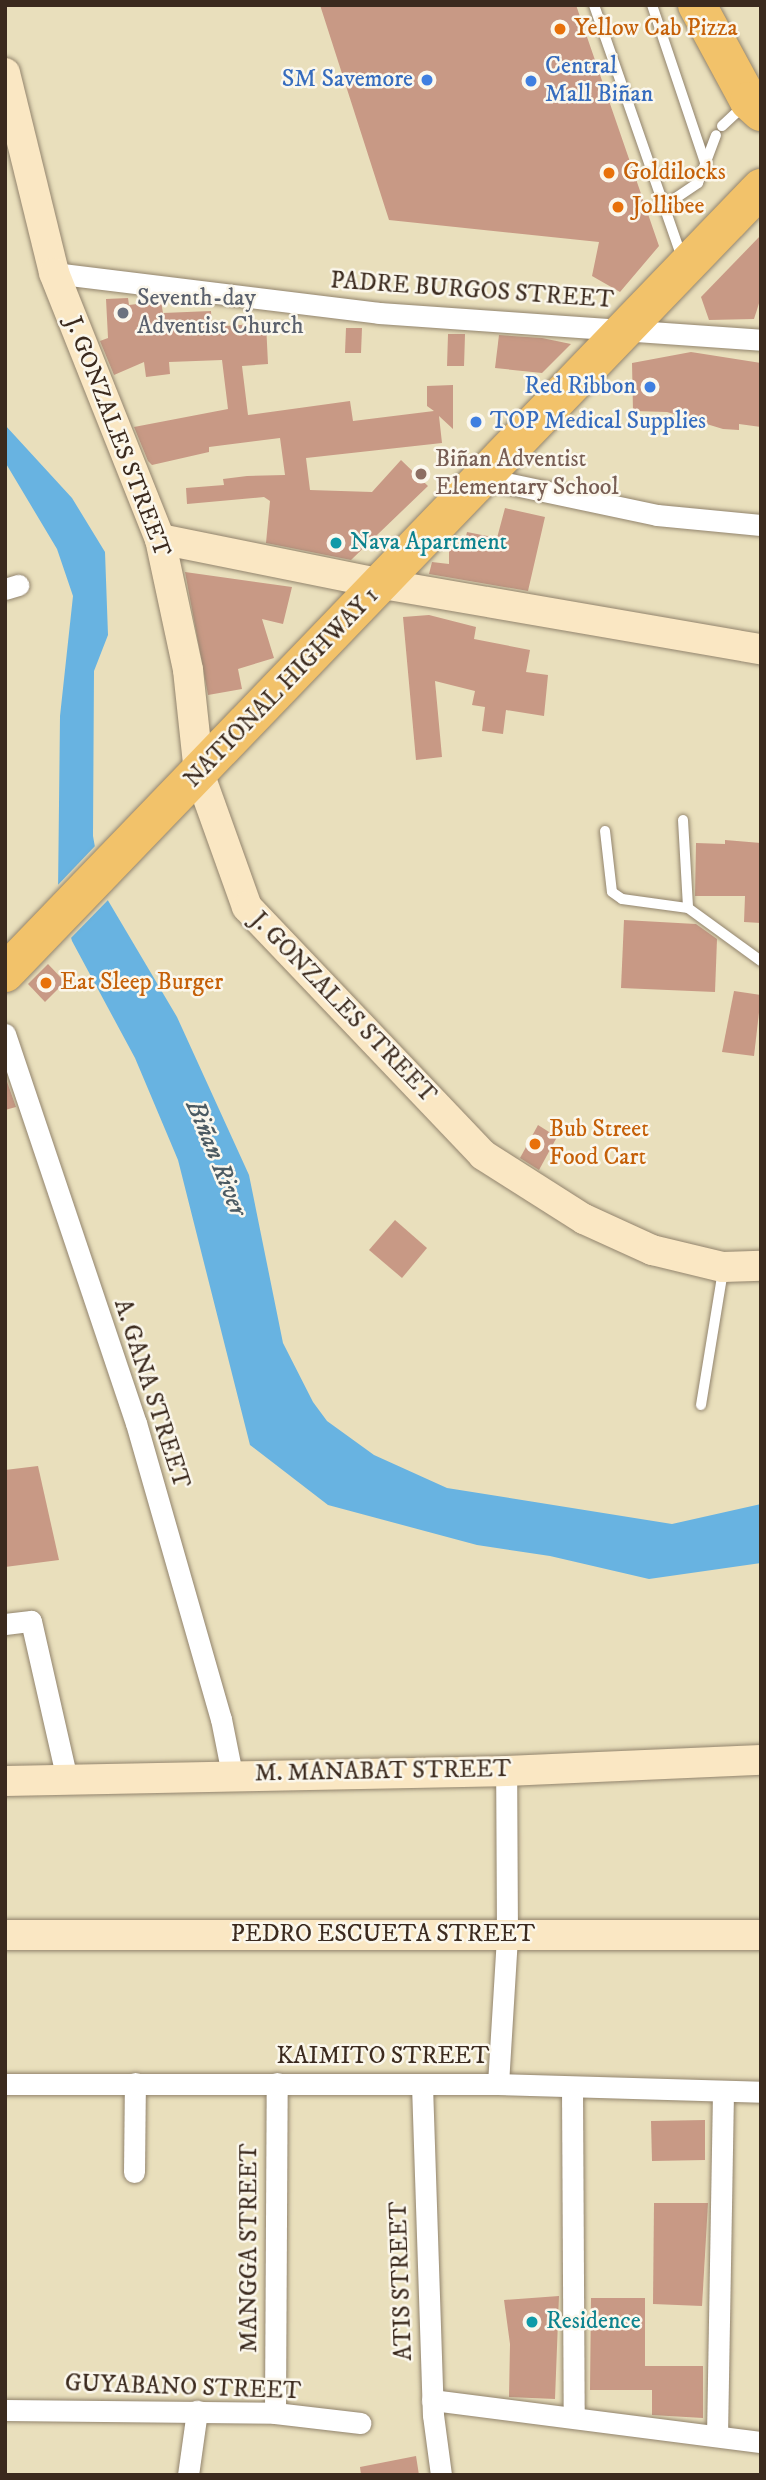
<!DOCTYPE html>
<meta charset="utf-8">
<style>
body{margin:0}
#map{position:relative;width:766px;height:2480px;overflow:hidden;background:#e9dfbc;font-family:"IM FELL DW Pica",serif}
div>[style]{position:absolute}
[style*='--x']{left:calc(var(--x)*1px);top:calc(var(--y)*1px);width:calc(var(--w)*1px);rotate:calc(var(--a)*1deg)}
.water>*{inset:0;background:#68b3e1}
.pier>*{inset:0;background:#e9dfbc}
.building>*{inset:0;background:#c89985}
.roads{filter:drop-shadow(0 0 2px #92846d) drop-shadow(0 0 2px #92846d)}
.lane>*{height:10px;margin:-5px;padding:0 5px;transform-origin:5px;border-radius:5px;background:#fff}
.street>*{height:21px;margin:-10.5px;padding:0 10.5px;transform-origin:10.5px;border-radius:10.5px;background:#fff}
.secondary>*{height:30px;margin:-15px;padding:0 15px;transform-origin:15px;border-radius:15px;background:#fae7c3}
.highway>*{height:38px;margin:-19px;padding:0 19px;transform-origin:19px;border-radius:19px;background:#f2c26a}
.dots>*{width:19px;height:19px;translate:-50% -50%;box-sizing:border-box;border:4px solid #fbf7ec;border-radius:50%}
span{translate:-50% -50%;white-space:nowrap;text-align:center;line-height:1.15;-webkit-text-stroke:5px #fbf7ec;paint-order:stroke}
.food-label{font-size:24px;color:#c56008}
.left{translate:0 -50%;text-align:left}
.shop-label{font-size:24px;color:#366cbe}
.right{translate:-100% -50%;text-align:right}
.street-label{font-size:24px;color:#3b2a1e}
.worship-label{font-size:24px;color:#5b616d}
.education-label{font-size:24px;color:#785e54}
.culture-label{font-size:24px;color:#0d838f}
.water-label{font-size:26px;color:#4b5a62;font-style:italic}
.frame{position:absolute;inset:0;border:7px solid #3b2a1e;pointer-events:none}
</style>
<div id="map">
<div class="water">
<div style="clip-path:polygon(5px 425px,72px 498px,105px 552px,108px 635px,94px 671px,93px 836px,103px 892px,177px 1017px,249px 1175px,283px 1343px,313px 1402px,327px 1421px,374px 1455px,447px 1488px,672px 1524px,761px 1504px,761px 1563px,649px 1579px,550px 1556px,477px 1545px,328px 1505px,250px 1445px,178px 1160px,135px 1058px,72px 941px,58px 892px,60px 716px,73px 596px,57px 549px,5px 462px)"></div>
</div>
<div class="pier">
<div style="clip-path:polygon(97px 844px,110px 898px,68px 941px,54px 889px)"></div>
</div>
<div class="building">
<div style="clip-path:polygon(320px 5px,576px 5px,659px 246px,620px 292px,592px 276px,599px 242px,389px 220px)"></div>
<div style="clip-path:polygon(761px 235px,761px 297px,754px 319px,709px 320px,701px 297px)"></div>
<div style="clip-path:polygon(128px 298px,129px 305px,161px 301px,163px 313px,211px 311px,212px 327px,266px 323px,268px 364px,242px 366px,248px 415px,350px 401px,353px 421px,434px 411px,427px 406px,427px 386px,453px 385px,453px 429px,439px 416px,442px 443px,306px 458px,310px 490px,372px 492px,401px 460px,428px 486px,351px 560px,266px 543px,270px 501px,264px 497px,187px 504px,186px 488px,224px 485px,223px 479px,247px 476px,285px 475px,280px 438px,209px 447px,209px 452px,152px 465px,148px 461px,134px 427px,228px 409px,222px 360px,169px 362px,170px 374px,146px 377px,144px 362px,114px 375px,100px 341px,108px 338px,106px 299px)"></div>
<div style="clip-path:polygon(346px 328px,362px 328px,361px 353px,345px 353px)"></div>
<div style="clip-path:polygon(448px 334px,465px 334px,464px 366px,447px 366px)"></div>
<div style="clip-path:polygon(499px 335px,542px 338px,571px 344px,542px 373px,495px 368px)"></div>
<div style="clip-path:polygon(691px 352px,761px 363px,761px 427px,739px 424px,739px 430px,723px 429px,667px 412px,633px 411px,632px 363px)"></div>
<div style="clip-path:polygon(505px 508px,545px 517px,528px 591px,429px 574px,432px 562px,449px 564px,449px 547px,463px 549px,467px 532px,497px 538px)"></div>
<div style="clip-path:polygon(185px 572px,292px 587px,283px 624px,262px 619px,274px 658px,238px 669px,242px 689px,208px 695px)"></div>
<div style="clip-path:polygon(429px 615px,476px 627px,474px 639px,530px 650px,526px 672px,548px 675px,544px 716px,506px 710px,503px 734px,482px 731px,485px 707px,472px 705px,475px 691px,435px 681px,442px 757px,416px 760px,403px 617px)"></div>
<div style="clip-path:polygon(725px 840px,761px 843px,761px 923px,744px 922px,745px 896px,695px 896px,696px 843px,725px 844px)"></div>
<div style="clip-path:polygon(624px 920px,696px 924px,717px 939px,715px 992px,621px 988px)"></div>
<div style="clip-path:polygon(48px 964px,65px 982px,45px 1002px,28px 984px)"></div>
<div style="clip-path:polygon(734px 991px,761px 995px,754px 1056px,722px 1052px)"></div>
<div style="clip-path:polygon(5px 1076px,16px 1107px,5px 1110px)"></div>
<div style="clip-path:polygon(538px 1125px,557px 1137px,539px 1170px,520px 1158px)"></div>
<div style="clip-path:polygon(395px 1220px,427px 1248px,402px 1278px,369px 1250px)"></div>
<div style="clip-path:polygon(38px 1466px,59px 1560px,5px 1567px,5px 1470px)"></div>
<div style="clip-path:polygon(705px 2120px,705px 2160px,652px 2161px,651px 2121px)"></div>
<div style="clip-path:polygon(654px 2203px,708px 2203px,702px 2306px,653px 2304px)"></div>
<div style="clip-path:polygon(559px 2296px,555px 2399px,509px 2397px,510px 2344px,504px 2300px)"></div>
<div style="clip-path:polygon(591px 2298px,645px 2298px,645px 2366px,703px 2366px,703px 2418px,652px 2415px,652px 2390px,590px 2390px)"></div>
<div style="clip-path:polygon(416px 2456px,419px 2475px,361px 2475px,360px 2467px)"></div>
</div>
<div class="roads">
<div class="lane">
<div style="--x:594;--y:5;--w:267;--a:70.8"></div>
<div style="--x:652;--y:5;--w:172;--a:71.4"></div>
<div style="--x:722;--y:126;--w:33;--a:-43"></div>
<div style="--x:664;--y:206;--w:41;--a:-34.1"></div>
<div style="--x:698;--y:183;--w:51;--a:-69.4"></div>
<div style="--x:683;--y:820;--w:88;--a:86.7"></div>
<div style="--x:605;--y:831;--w:61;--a:83.5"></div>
<div style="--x:612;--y:892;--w:12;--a:35"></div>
<div style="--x:622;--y:899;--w:67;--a:7.8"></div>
<div style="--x:688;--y:908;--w:90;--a:36"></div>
<div style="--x:701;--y:1405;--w:137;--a:-80.7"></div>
</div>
<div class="street">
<div style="--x:54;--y:273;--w:327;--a:7"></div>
<div style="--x:379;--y:313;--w:383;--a:4"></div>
<div style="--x:482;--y:478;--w:179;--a:11.9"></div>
<div style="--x:657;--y:515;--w:104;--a:5.5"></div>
<div style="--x:5;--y:589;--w:14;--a:-17"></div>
<div style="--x:5;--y:1034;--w:410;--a:71.4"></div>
<div style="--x:136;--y:1423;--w:308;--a:74"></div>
<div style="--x:221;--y:1719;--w:56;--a:78.7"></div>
<div style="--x:5;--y:1624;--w:26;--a:-7"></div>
<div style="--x:31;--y:1621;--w:163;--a:77.2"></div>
<div style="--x:5;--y:2084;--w:493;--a:0"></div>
<div style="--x:498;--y:2084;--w:263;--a:1.7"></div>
<div style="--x:498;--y:2084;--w:149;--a:-86.5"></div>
<div style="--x:507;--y:1935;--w:164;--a:-90.3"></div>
<div style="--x:422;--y:2085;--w:330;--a:88.1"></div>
<div style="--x:433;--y:2415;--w:61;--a:82.4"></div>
<div style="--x:572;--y:2088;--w:328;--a:89.7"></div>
<div style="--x:134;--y:2172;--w:89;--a:-89.4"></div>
<div style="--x:432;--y:2400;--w:332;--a:7.3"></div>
<div style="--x:5;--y:2410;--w:270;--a:0.6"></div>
<div style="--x:275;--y:2413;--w:86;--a:6.7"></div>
<div style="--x:275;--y:2413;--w:330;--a:-89.7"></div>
<div style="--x:717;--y:2436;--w:345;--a:-89"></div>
<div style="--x:188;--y:2475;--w:65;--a:-82"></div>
</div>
<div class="secondary">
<div style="--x:5;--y:73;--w:206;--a:76.2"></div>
<div style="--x:54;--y:273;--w:286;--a:68.3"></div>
<div style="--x:160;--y:539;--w:134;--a:77.9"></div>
<div style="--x:188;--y:670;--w:104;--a:83.9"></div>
<div style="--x:199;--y:773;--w:142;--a:70.3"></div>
<div style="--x:247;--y:907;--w:342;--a:46.4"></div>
<div style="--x:483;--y:1155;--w:120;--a:32.4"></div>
<div style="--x:584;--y:1219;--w:75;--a:24.5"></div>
<div style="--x:652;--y:1250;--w:73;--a:13.5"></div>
<div style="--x:723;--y:1267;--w:38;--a:-2"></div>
<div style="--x:160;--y:539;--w:227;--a:11.4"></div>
<div style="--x:383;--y:584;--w:384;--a:9.8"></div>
<div style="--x:5;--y:1781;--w:501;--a:-1.14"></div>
<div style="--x:506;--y:1771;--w:255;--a:-2.5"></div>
<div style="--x:5;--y:1935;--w:756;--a:0"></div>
</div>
<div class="highway">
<div style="--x:697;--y:5;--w:109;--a:61.6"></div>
<div style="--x:749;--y:101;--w:16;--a:43"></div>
<div style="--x:5;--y:973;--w:1090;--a:-46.08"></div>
</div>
</div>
<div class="dots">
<div style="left:560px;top:29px;background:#e8710a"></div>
<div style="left:427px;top:80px;background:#3f7fe0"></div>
<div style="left:531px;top:81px;background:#3f7fe0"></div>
<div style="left:609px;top:173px;background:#e8710a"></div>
<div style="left:618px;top:207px;background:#e8710a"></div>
<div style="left:123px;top:313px;background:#6b7280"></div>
<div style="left:650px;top:387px;background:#3f7fe0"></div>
<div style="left:476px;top:422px;background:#3f7fe0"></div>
<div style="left:421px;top:474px;background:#8d6e63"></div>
<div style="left:336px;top:543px;background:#0f9aa8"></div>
<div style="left:46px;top:983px;background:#e8710a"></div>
<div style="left:535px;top:1144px;background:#e8710a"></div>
<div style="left:532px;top:2322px;background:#0f9aa8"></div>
</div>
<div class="food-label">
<span class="left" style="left:574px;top:29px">Yellow Cab Pizza</span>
<span class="left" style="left:623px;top:173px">Goldilocks</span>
<span class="left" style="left:632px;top:207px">Jollibee</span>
<span class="left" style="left:60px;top:983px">Eat Sleep Burger</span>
<span class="left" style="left:549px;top:1144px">Bub Street<br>Food Cart</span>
</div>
<div class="shop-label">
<span class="left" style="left:545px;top:81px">Central<br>Mall Biñan</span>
<span class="right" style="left:413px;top:80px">SM Savemore</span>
<span class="right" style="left:636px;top:387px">Red Ribbon</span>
<span class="left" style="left:490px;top:422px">TOP Medical Supplies</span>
</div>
<div class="street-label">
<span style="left:472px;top:291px;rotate:4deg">PADRE BURGOS STREET</span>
<span style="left:117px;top:437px;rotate:69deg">J. GONZALES STREET</span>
<span style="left:282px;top:688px;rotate:-46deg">NATIONAL HIGHWAY 1</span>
<span style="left:343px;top:1008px;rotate:46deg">J. GONZALES STREET</span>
<span style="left:151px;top:1394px;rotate:72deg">A. GANA STREET</span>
<span style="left:383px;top:1772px;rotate:-1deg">M. MANABAT STREET</span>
<span style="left:383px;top:1935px">PEDRO ESCUETA STREET</span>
<span style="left:383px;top:2057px">KAIMITO STREET</span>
<span style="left:250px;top:2248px;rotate:-90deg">MANGGA STREET</span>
<span style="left:402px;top:2281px;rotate:-92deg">ATIS STREET</span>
<span style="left:183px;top:2388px;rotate:2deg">GUYABANO STREET</span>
</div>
<div class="worship-label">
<span class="left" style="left:137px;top:313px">Seventh-day<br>Adventist Church</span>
</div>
<div class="education-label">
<span class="left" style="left:435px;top:474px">Biñan Adventist<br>Elementary School</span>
</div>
<div class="culture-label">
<span class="left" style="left:350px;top:543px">Nava Apartment</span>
<span class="left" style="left:546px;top:2322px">Residence</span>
</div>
<div class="water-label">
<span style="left:216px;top:1158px;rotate:68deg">Biñan River</span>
</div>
<div class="frame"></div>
</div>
